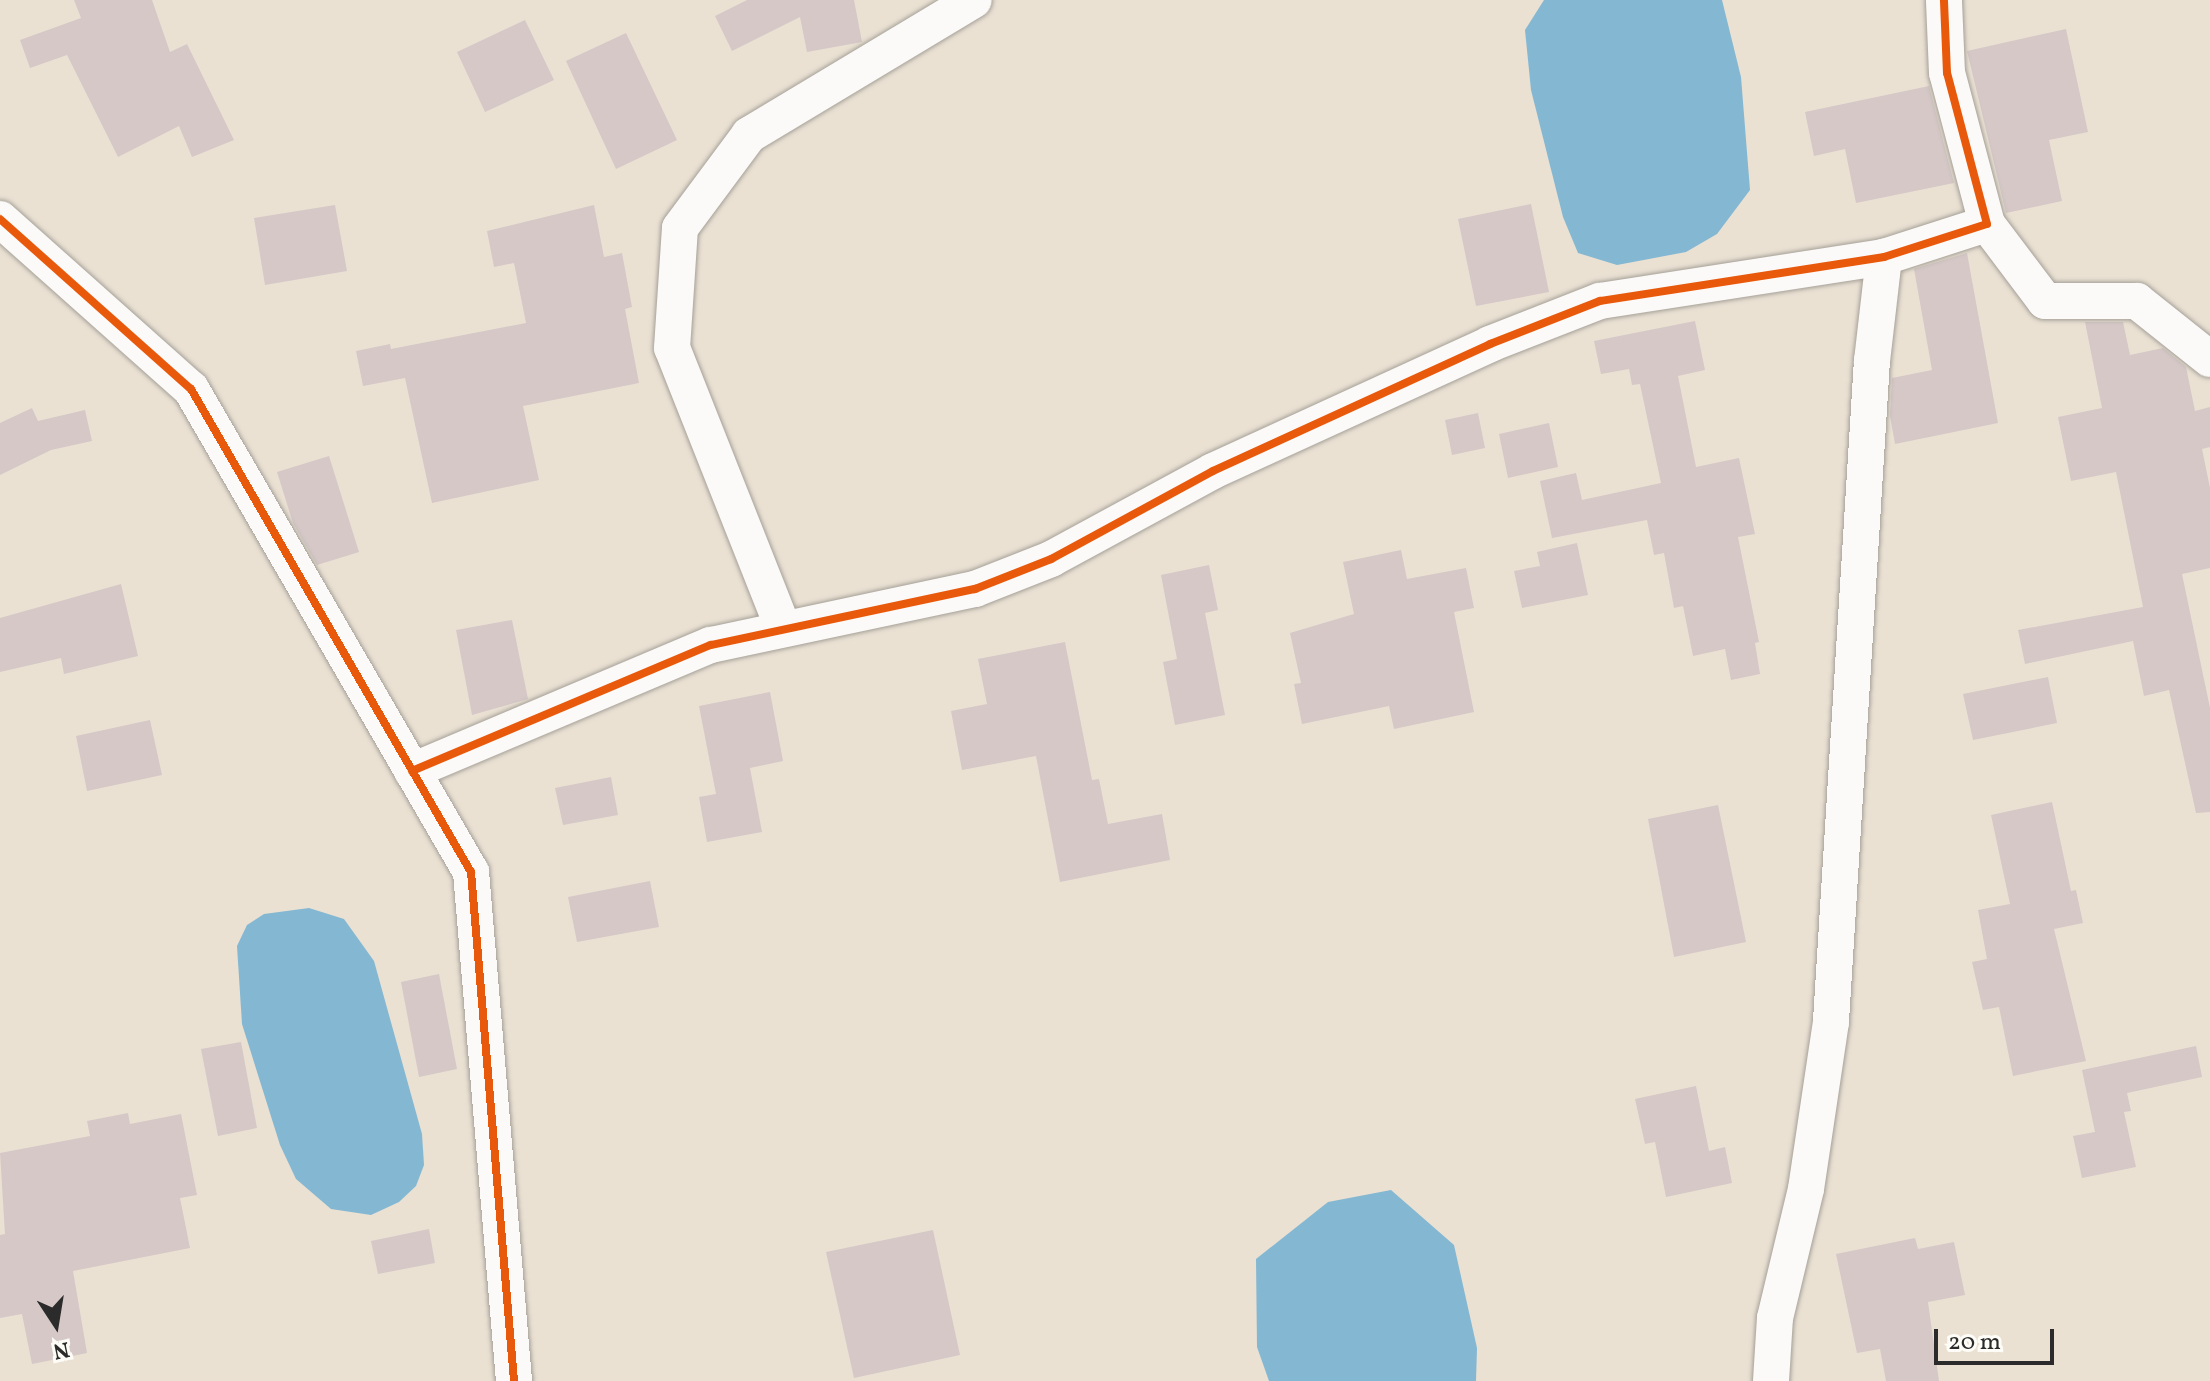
<!DOCTYPE html>
<style>
body{margin:0}
#map{position:relative;width:2210px;height:1381px;overflow:hidden;background:#eae1d3;font-family:Vollkorn,serif}
div>[style]{position:absolute}
[style*='--x']{left:calc(var(--x)*1px);top:calc(var(--y)*1px);width:calc(var(--w)*1px);rotate:calc(var(--a)*1deg)}
.water>*{inset:0;background:#84b7d2}
.building>*{inset:0;background:#d5c8c7}
.roads{filter:drop-shadow(0 0 2px #a5a098) drop-shadow(0 0 2px #a5a098)}
.minor>*{height:36px;margin:-18px;padding:0 18px;transform-origin:18px;border-radius:18px;background:#fcfaf8}
.cycleway>*{height:8px;margin:-4px;padding:0 4px;transform-origin:4px;border-radius:4px;background:#e8590c}
span{translate:-50% -50%;white-space:nowrap;text-align:center;line-height:1.15;-webkit-text-stroke:6px #fdfcf7;paint-order:stroke}
.north{position:absolute;left:16px;top:1285px;width:80px;height:80px;-webkit-text-stroke:6px #fdfcf7;paint-order:stroke;rotate:168deg;font-size:22px;font-weight:700;line-height:32px;text-align:center;color:#2b2b2b}
.north::after{content:'';display:block;margin:auto;width:28px;height:36px;background:#2b2b2b;clip-path:polygon(50% 0,100% 100%,50% 72%,0 100%)}
.scale{position:absolute;left:1934px;top:1329px;width:120px;height:36px;box-sizing:border-box;border:4px solid #2b2b2b;border-top:0;padding-left:10px;font-size:24px;line-height:28px;white-space:nowrap;color:#2b2b2b;-webkit-text-stroke:6px #fdfcf7;paint-order:stroke}
</style>
<div id="map">
<div class="water">
<div style="clip-path:polygon(1544px 0,1722px 0,1741px 77px,1750px 190px,1717px 234px,1686px 252px,1617px 265px,1578px 253px,1563px 217px,1531px 90px,1525px 30px)"></div>
<div style="clip-path:polygon(309px 908px,344px 919px,374px 961px,422px 1134px,424px 1165px,416px 1186px,399px 1202px,371px 1215px,331px 1209px,296px 1179px,280px 1145px,242px 1024px,237px 946px,247px 925px,264px 914px)"></div>
<div style="clip-path:polygon(1391px 1190px,1454px 1245px,1477px 1348px,1476px 1381px,1269px 1381px,1257px 1347px,1256px 1259px,1328px 1202px)"></div>
</div>
<div class="building">
<div style="clip-path:polygon(74px 0,152px 0,170px 52px,187px 44px,234px 140px,192px 157px,179px 126px,118px 157px,67px 55px,30px 68px,20px 40px,81px 18px)"></div>
<div style="clip-path:polygon(747px 0,854px 0,862px 42px,807px 52px,800px 17px,732px 51px,715px 16px)"></div>
<div style="clip-path:polygon(525px 20px,554px 80px,485px 112px,457px 52px)"></div>
<div style="clip-path:polygon(2066px 29px,2088px 132px,2049px 140px,2062px 201px,2006px 213px,1967px 51px)"></div>
<div style="clip-path:polygon(626px 33px,677px 140px,616px 169px,566px 61px)"></div>
<div style="clip-path:polygon(1929px 86px,1954px 183px,1856px 203px,1845px 149px,1814px 156px,1805px 112px)"></div>
<div style="clip-path:polygon(1531px 204px,1549px 292px,1476px 306px,1458px 219px)"></div>
<div style="clip-path:polygon(335px 205px,347px 271px,265px 285px,254px 218px)"></div>
<div style="clip-path:polygon(594px 205px,604px 257px,622px 253px,632px 307px,625px 309px,639px 383px,523px 406px,539px 480px,432px 503px,405px 378px,363px 386px,356px 351px,390px 344px,391px 349px,526px 323px,514px 263px,494px 267px,487px 231px)"></div>
<div style="clip-path:polygon(1967px 253px,1998px 423px,1895px 444px,1890px 416px,1892px 378px,1932px 370px,1914px 269px)"></div>
<div style="clip-path:polygon(1695px 321px,1705px 370px,1678px 376px,1696px 467px,1739px 458px,1755px 534px,1738px 537px,1759px 642px,1755px 643px,1760px 674px,1731px 680px,1725px 649px,1693px 656px,1683px 606px,1674px 608px,1664px 553px,1654px 555px,1647px 520px,1552px 538px,1540px 481px,1576px 473px,1582px 500px,1661px 483px,1640px 384px,1632px 385px,1629px 369px,1601px 374px,1594px 341px)"></div>
<div style="clip-path:polygon(2085px 322px,2123px 322px,2130px 355px,2163px 348px,2186px 367px,2195px 411px,2210px 407px,2210px 447px,2202px 449px,2210px 488px,2210px 568px,2182px 574px,2210px 708px,2210px 812px,2196px 813px,2169px 690px,2144px 696px,2133px 641px,2025px 664px,2018px 630px,2143px 607px,2116px 472px,2071px 481px,2058px 417px,2102px 408px)"></div>
<div style="clip-path:polygon(32px 408px,38px 421px,85px 410px,92px 441px,51px 450px,0 475px,0 423px)"></div>
<div style="clip-path:polygon(1478px 413px,1485px 448px,1452px 455px,1445px 420px)"></div>
<div style="clip-path:polygon(1549px 423px,1558px 467px,1508px 478px,1499px 434px)"></div>
<div style="clip-path:polygon(329px 456px,359px 552px,317px 565px,293px 523px,277px 472px)"></div>
<div style="clip-path:polygon(1577px 543px,1588px 595px,1522px 608px,1514px 571px,1540px 566px,1537px 552px)"></div>
<div style="clip-path:polygon(1401px 550px,1407px 579px,1466px 568px,1474px 608px,1454px 612px,1474px 712px,1394px 729px,1389px 706px,1302px 724px,1294px 684px,1301px 683px,1290px 633px,1354px 614px,1343px 562px)"></div>
<div style="clip-path:polygon(1209px 565px,1218px 610px,1205px 613px,1225px 715px,1175px 725px,1163px 662px,1177px 659px,1161px 575px)"></div>
<div style="clip-path:polygon(121px 584px,138px 656px,64px 674px,61px 658px,0 672px,0 618px)"></div>
<div style="clip-path:polygon(512px 620px,528px 699px,472px 715px,456px 630px)"></div>
<div style="clip-path:polygon(1065px 642px,1092px 780px,1099px 779px,1108px 824px,1162px 814px,1170px 860px,1060px 882px,1036px 756px,962px 770px,951px 711px,987px 704px,978px 659px)"></div>
<div style="clip-path:polygon(2048px 677px,2057px 723px,1973px 740px,1963px 694px)"></div>
<div style="clip-path:polygon(770px 692px,783px 761px,750px 768px,762px 832px,707px 842px,699px 797px,716px 794px,699px 706px)"></div>
<div style="clip-path:polygon(150px 720px,162px 775px,87px 791px,76px 736px)"></div>
<div style="clip-path:polygon(611px 777px,618px 815px,563px 825px,555px 788px)"></div>
<div style="clip-path:polygon(2052px 802px,2071px 891px,2076px 890px,2083px 923px,2054px 929px,2086px 1061px,2013px 1076px,1999px 1007px,1983px 1010px,1972px 962px,1987px 959px,1978px 910px,2010px 904px,1991px 815px)"></div>
<div style="clip-path:polygon(1718px 805px,1746px 942px,1674px 957px,1648px 819px)"></div>
<div style="clip-path:polygon(650px 881px,659px 927px,577px 942px,568px 897px)"></div>
<div style="clip-path:polygon(439px 974px,457px 1069px,419px 1077px,401px 982px)"></div>
<div style="clip-path:polygon(241px 1042px,257px 1128px,218px 1136px,201px 1049px)"></div>
<div style="clip-path:polygon(2196px 1046px,2202px 1077px,2127px 1093px,2131px 1111px,2124px 1112px,2136px 1167px,2082px 1178px,2073px 1136px,2095px 1132px,2082px 1070px)"></div>
<div style="clip-path:polygon(1696px 1086px,1709px 1151px,1725px 1147px,1732px 1183px,1666px 1197px,1655px 1142px,1645px 1144px,1635px 1099px)"></div>
<div style="clip-path:polygon(128px 1113px,130px 1124px,181px 1114px,197px 1195px,180px 1198px,190px 1248px,73px 1271px,87px 1353px,32px 1364px,22px 1314px,0 1318px,0 1235px,5px 1234px,0 1153px,90px 1136px,87px 1121px)"></div>
<div style="clip-path:polygon(429px 1229px,435px 1263px,378px 1274px,371px 1241px)"></div>
<div style="clip-path:polygon(933px 1230px,960px 1355px,854px 1378px,826px 1252px)"></div>
<div style="clip-path:polygon(1915px 1238px,1918px 1249px,1954px 1242px,1965px 1295px,1928px 1302px,1939px 1381px,1886px 1381px,1880px 1349px,1857px 1353px,1836px 1254px)"></div>
</div>
<div class="roads">
<div class="minor">
<div style="--x:0;--y:219;--w:256;--a:41.7"></div>
<div style="--x:191;--y:389;--w:558;--a:59.9"></div>
<div style="--x:471;--y:872;--w:511;--a:85.17"></div>
<div style="--x:1987;--y:224;--w:96;--a:53"></div>
<div style="--x:2045;--y:301;--w:92;--a:0"></div>
<div style="--x:2137;--y:301;--w:93;--a:38.5"></div>
<div style="--x:783;--y:628;--w:301;--a:-111.6"></div>
<div style="--x:672;--y:348;--w:120;--a:-86.2"></div>
<div style="--x:680;--y:228;--w:116;--a:-53.4"></div>
<div style="--x:749;--y:135;--w:262;--a:-31"></div>
<div style="--x:412;--y:771;--w:324;--a:-22.9"></div>
<div style="--x:711;--y:645;--w:270;--a:-12"></div>
<div style="--x:975;--y:589;--w:82;--a:-21.5"></div>
<div style="--x:1051;--y:559;--w:184;--a:-28.5"></div>
<div style="--x:1213;--y:471;--w:305;--a:-24.6"></div>
<div style="--x:1490;--y:344;--w:118;--a:-21.4"></div>
<div style="--x:1600;--y:301;--w:287;--a:-8.8"></div>
<div style="--x:1884;--y:257;--w:108;--a:-17.8"></div>
<div style="--x:1987;--y:224;--w:156;--a:-104.8"></div>
<div style="--x:1947;--y:73;--w:73;--a:-92.4"></div>
<div style="--x:1771;--y:1381;--w:63;--a:-86.4"></div>
<div style="--x:1775;--y:1318;--w:133;--a:-76.5"></div>
<div style="--x:1806;--y:1189;--w:170;--a:-81.5"></div>
<div style="--x:1831;--y:1021;--w:661;--a:-86.45"></div>
<div style="--x:1872;--y:361;--w:105;--a:-83.4"></div>
</div>
</div>
<div class="cycleway">
<div style="--x:0;--y:219;--w:256;--a:41.7"></div>
<div style="--x:191;--y:389;--w:558;--a:59.9"></div>
<div style="--x:471;--y:872;--w:511;--a:85.17"></div>
<div style="--x:412;--y:771;--w:324;--a:-22.9"></div>
<div style="--x:711;--y:645;--w:270;--a:-12"></div>
<div style="--x:975;--y:589;--w:82;--a:-21.5"></div>
<div style="--x:1051;--y:559;--w:184;--a:-28.5"></div>
<div style="--x:1213;--y:471;--w:305;--a:-24.6"></div>
<div style="--x:1490;--y:344;--w:118;--a:-21.4"></div>
<div style="--x:1600;--y:301;--w:287;--a:-8.8"></div>
<div style="--x:1884;--y:257;--w:108;--a:-17.8"></div>
<div style="--x:1987;--y:224;--w:156;--a:-104.8"></div>
<div style="--x:1947;--y:73;--w:73;--a:-92.4"></div>
</div>
<div class="north">N</div>
<div class="scale">20 m</div>
</div>
